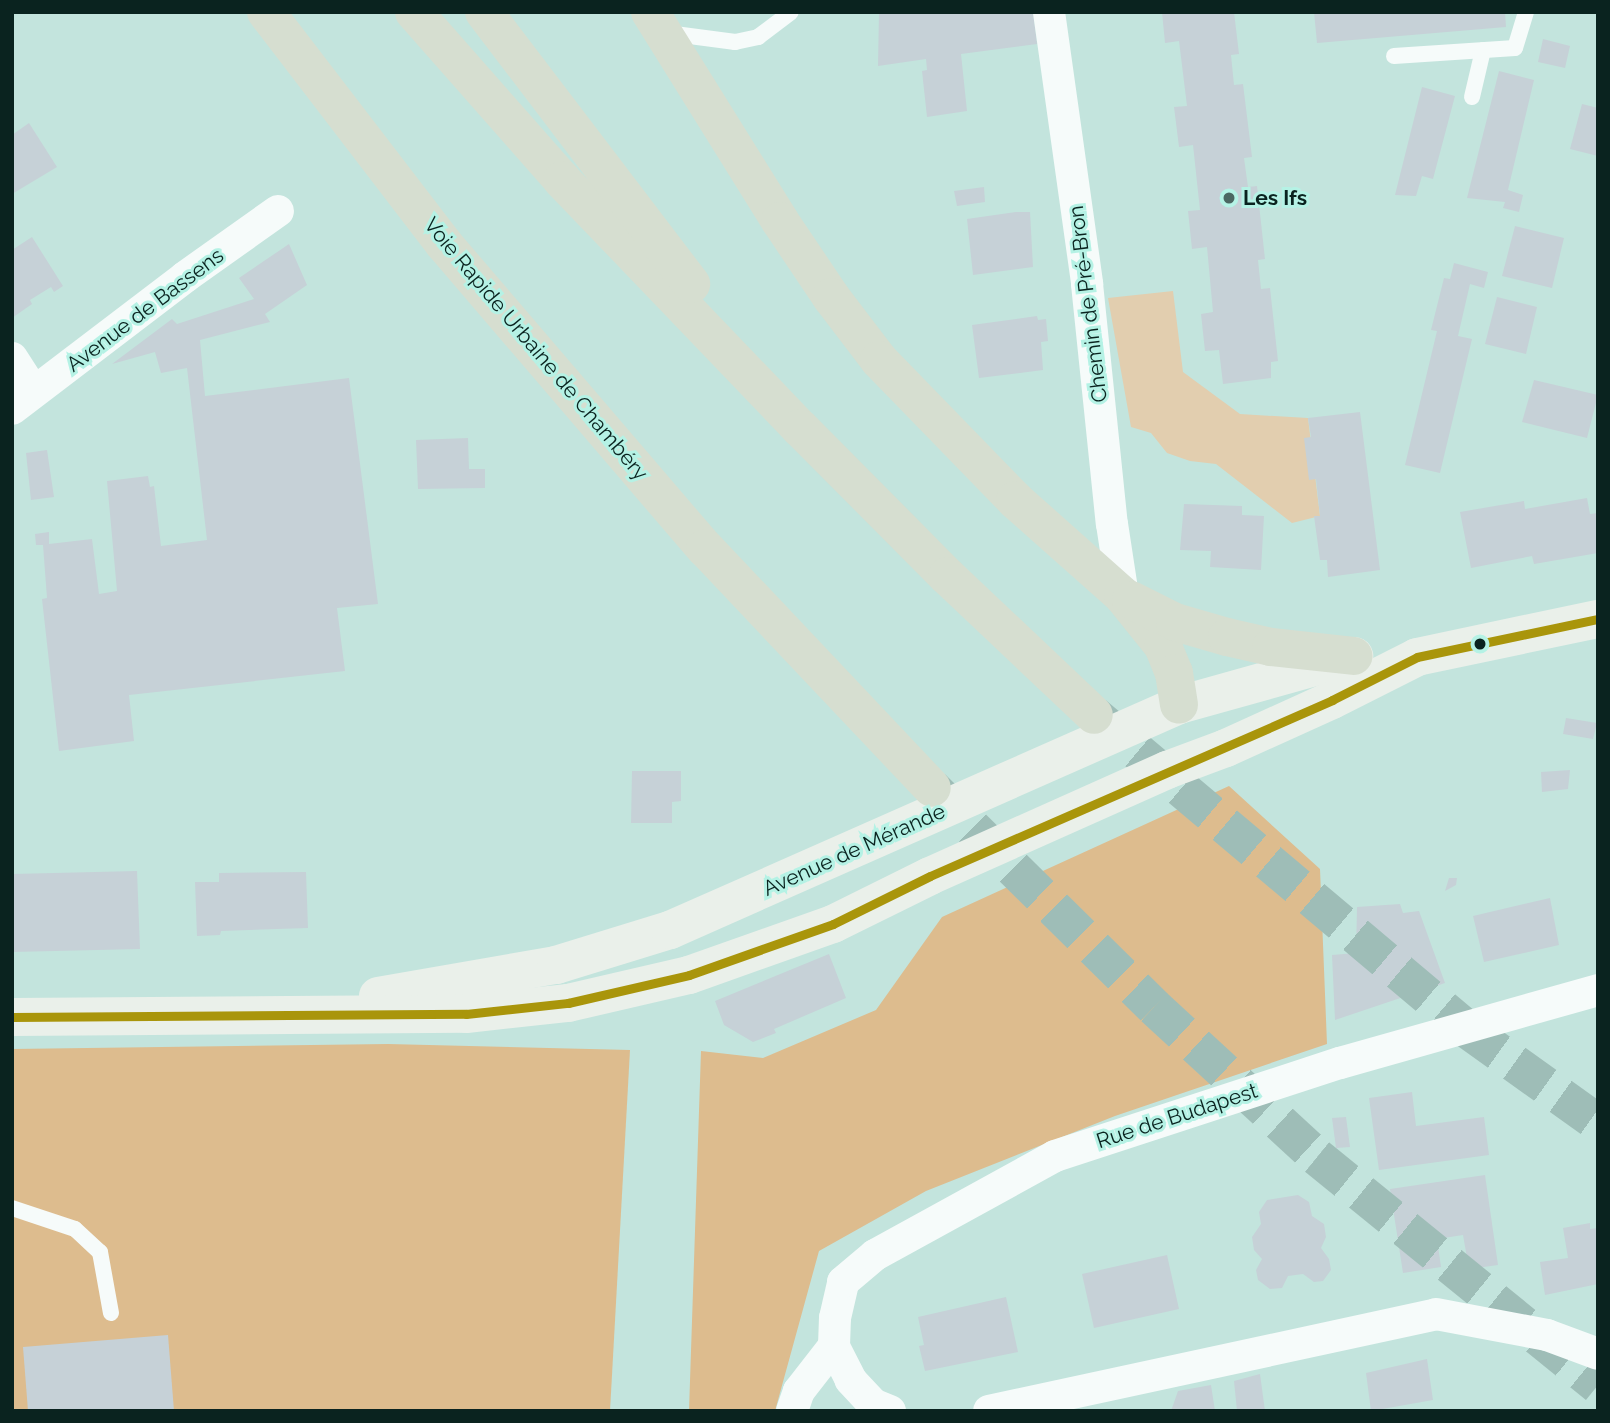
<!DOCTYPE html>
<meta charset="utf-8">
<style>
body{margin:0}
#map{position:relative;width:1610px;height:1423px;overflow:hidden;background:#c3e4dd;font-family:Raleway,sans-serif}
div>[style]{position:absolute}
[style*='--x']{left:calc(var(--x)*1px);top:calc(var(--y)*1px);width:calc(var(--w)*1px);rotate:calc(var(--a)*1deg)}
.green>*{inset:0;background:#e2ceaf}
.forest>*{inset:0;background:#ddbc8e}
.building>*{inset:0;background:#c6d1d7}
.trunk-tunnel>*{height:38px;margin-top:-19px;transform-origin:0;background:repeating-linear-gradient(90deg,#9ebdb7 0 38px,transparent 0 57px)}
.service>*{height:16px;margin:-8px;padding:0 8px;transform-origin:8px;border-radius:8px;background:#f6fbfa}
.minor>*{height:32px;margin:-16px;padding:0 16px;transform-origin:16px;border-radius:16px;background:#f6fbfa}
.secondary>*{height:38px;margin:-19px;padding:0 19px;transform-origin:19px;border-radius:19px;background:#eaf0ea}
.trunk>*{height:38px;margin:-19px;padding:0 19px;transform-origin:19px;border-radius:19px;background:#d6ded0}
.bus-1>*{height:9px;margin:-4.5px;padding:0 4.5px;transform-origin:4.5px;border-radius:4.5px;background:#a9950b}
.dots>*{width:19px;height:19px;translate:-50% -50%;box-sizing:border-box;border:4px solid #b5f2e5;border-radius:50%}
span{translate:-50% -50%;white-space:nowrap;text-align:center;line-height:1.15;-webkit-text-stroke:6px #b5f2e5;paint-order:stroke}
.poi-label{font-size:21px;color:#0a231f;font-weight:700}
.left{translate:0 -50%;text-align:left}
.street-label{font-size:21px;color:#0a231f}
.frame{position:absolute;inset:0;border:14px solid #0a231f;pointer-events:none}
</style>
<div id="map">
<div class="green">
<div style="clip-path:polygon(1173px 291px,1183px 372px,1240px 414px,1308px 418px,1320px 516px,1292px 523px,1216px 464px,1190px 461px,1167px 453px,1151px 433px,1131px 427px,1108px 298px)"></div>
</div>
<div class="forest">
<div style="clip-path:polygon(1229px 786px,1320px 869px,1327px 1044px,1115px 1116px,926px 1191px,819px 1251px,775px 1411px,689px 1411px,701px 1051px,763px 1058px,876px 1010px,942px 917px)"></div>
<div style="clip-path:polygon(388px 1044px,630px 1050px,610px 1411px,12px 1411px,12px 1049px)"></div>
</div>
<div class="building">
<div style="clip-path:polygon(879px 12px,1033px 12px,1037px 44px,961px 54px,967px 111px,927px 117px,922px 71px,927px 70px,926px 59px,878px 66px)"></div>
<div style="clip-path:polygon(1162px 12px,1234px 12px,1239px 54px,1231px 55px,1234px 85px,1243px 84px,1252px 157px,1244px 158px,1248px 187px,1257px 186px,1265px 259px,1258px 260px,1261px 289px,1270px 288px,1278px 361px,1271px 362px,1271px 378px,1223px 384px,1219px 350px,1205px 351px,1201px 314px,1213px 312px,1207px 247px,1192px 249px,1188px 211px,1200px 210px,1193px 145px,1179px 147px,1174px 107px,1187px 106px,1179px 41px,1165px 43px)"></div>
<div style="clip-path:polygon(1314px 12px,1505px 12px,1506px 27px,1317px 43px)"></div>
<div style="clip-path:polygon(1543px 39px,1570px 46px,1565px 68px,1538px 62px)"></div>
<div style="clip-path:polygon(1499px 71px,1534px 80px,1508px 190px,1523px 195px,1519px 212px,1503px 208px,1505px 202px,1467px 198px)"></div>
<div style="clip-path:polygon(1422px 87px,1455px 96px,1433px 179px,1422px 176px,1416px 196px,1395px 195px)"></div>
<div style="clip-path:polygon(1582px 104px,1598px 108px,1598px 156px,1570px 149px)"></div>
<div style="clip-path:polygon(29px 123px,57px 167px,12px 194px,12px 135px)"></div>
<div style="clip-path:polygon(984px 187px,985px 202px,957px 206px,954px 191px)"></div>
<div style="clip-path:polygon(1016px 212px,1030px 212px,1033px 267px,973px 275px,967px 219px)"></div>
<div style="clip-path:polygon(1515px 226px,1564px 238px,1552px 288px,1502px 276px)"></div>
<div style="clip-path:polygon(32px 237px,63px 286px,54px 292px,51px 287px,30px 300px,32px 304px,12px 318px,12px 250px)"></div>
<div style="clip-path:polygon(289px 244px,307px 285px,265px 314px,270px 322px,200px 340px,205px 396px,349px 378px,378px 604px,337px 608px,345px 671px,129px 695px,134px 741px,59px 751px,42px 599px,47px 598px,43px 545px,36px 545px,35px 534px,49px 532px,49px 544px,92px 539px,99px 594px,117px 591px,107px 481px,148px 476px,150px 487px,154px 486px,161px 546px,207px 540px,187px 368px,161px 373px,155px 352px,112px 364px,172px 319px,177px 324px,254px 299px,239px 278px)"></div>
<div style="clip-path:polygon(1454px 263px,1488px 272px,1484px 288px,1470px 284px,1458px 336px,1472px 339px,1440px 473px,1405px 465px,1437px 331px,1431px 330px,1444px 278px,1450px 279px)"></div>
<div style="clip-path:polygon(1497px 297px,1537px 307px,1526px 354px,1485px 344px)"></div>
<div style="clip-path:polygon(1037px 316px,1038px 320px,1046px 319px,1048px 341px,1041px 342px,1043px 370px,979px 378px,972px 325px)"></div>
<div style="clip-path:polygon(1534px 380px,1598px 395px,1587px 438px,1522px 422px)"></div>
<div style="clip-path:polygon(1360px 412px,1380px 570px,1328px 577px,1327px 560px,1320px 560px,1314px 516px,1320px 516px,1316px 479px,1309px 480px,1304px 438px,1311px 437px,1308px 418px)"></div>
<div style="clip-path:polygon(468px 438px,469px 469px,485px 469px,485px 488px,418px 489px,416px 440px)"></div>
<div style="clip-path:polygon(47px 450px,54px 497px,31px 500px,26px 453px)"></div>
<div style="clip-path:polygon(1587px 498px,1590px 514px,1598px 513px,1598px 553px,1534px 564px,1532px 556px,1471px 568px,1460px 512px,1524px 501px,1525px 509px)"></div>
<div style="clip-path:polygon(1184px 504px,1242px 506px,1242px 515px,1264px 516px,1261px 570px,1210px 567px,1211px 551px,1180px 550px)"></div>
<div style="clip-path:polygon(1566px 718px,1597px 723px,1593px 739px,1563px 734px)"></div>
<div style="clip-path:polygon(1570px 770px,1568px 789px,1542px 792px,1541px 772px)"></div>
<div style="clip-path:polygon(632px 771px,681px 771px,681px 801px,672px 802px,672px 823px,631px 823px)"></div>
<div style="clip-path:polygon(137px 871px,140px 949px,12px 952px,12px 874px)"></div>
<div style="clip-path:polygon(306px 872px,308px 928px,221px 931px,220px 935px,197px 936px,195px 882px,219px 882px,219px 873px)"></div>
<div style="clip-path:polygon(1449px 878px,1457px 878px,1456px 885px,1445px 891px)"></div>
<div style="clip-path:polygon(1550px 898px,1559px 945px,1484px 962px,1473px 916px)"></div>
<div style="clip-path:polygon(1400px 904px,1403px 913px,1419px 911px,1445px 983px,1335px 1020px,1332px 955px,1356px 953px,1357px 907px)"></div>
<div style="clip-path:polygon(829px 954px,846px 998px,774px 1029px,776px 1033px,753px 1042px,724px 1025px,715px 1001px)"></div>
<div style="clip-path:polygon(1412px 1092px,1416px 1126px,1484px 1117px,1489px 1155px,1379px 1170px,1369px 1098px)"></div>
<div style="clip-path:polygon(1346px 1117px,1350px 1147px,1336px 1148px,1332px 1118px)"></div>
<div style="clip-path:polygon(1485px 1175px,1498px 1265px,1469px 1269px,1463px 1235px,1437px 1239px,1441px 1267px,1403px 1273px,1390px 1189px)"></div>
<div style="clip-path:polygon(1298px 1195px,1309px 1202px,1312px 1216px,1324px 1224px,1326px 1237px,1321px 1248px,1329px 1259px,1331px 1270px,1323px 1281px,1314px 1282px,1303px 1274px,1288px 1276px,1282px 1288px,1270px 1289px,1258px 1280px,1256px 1270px,1262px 1259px,1254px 1250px,1252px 1237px,1261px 1224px,1259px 1212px,1267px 1200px)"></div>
<div style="clip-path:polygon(1590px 1223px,1590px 1229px,1598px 1228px,1598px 1284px,1545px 1295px,1540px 1262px,1568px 1258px,1563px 1228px)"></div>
<div style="clip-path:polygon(1167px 1255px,1179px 1309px,1094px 1328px,1082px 1274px)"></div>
<div style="clip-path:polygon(1006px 1297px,1018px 1352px,925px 1371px,919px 1346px,924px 1345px,918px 1317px)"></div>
<div style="clip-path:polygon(168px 1335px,174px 1411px,28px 1411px,23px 1347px)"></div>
<div style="clip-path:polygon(1427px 1359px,1433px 1400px,1371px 1411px,1366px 1373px)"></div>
<div style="clip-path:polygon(1260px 1374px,1265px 1411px,1237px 1411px,1234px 1381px)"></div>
<div style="clip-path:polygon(1211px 1385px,1215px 1411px,1171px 1411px,1178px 1391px)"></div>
</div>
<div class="trunk-tunnel">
<div style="--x:1094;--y:715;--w:489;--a:40.1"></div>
<div style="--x:1468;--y:1030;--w:160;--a:35.6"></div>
<div style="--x:932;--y:788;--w:312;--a:44.6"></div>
<div style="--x:1154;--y:1007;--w:222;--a:42.6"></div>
<div style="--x:1317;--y:1157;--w:362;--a:39.1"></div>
</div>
<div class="service">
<div style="--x:667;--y:33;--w:69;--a:7.5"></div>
<div style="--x:735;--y:42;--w:24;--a:-12"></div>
<div style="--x:758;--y:37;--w:41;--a:-37.1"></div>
<div style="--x:1394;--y:56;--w:121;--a:-3.8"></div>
<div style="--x:1515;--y:48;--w:38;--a:-73"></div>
<div style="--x:1472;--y:97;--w:48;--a:-76.8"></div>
<div style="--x:12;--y:1208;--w:66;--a:18.4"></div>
<div style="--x:75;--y:1229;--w:34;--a:43"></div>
<div style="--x:100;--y:1252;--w:62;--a:79.8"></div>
</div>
<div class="minor">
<div style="--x:1049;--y:12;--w:275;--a:82"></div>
<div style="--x:1087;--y:284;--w:241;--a:84.1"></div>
<div style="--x:1112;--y:524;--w:73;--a:81.3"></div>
<div style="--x:12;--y:358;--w:40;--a:57.1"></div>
<div style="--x:12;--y:409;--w:218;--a:-37.3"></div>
<div style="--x:185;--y:277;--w:114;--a:-35.4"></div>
<div style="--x:792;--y:1411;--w:21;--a:-71"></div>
<div style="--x:799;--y:1391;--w:57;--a:-52.1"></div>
<div style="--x:890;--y:1411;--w:18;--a:-158"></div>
<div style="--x:873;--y:1404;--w:33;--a:-133"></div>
<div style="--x:851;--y:1380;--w:38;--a:-117"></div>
<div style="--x:834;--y:1346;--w:28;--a:-88"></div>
<div style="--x:835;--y:1318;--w:37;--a:-77"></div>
<div style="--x:843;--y:1282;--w:42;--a:-40.2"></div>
<div style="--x:875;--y:1255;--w:205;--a:-28.8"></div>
<div style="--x:1055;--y:1156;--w:300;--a:-18.1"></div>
<div style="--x:1340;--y:1063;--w:268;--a:-15.8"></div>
<div style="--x:989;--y:1411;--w:457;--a:-12.2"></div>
<div style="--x:1436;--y:1314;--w:113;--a:10.7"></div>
<div style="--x:1547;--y:1335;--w:54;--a:20.4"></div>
</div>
<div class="secondary">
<div style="--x:378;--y:996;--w:181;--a:-9.9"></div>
<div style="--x:556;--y:965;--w:119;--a:-17.1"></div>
<div style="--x:670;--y:930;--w:557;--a:-23.85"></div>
<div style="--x:1179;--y:705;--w:182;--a:-15.6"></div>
<div style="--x:12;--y:1017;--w:454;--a:-0.4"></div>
<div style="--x:466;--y:1014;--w:103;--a:-6.2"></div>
<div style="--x:568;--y:1003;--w:124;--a:-13"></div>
<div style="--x:689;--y:975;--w:153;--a:-19.5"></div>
<div style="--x:833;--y:924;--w:108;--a:-26.3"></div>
<div style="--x:930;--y:876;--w:260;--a:-24.1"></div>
<div style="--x:1167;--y:770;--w:63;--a:-20.4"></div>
<div style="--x:1226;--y:748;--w:116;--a:-24.4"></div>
<div style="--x:1332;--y:700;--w:95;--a:-26.8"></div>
<div style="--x:1417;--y:657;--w:185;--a:-11.9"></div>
</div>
<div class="trunk">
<div style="--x:266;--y:12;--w:292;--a:52.5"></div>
<div style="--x:444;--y:244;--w:401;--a:49.4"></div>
<div style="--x:705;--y:548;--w:330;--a:46.6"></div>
<div style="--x:414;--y:12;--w:224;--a:48.6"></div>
<div style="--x:562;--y:180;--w:344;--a:46.2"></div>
<div style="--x:800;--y:428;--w:209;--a:45.2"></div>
<div style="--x:947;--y:576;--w:202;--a:43.4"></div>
<div style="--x:484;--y:12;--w:342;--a:52.7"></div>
<div style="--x:650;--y:12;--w:246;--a:58.1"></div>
<div style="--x:780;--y:221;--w:92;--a:56.1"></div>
<div style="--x:831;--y:297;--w:79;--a:52.7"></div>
<div style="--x:879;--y:360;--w:195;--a:45.8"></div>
<div style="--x:1015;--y:500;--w:144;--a:41.6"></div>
<div style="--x:1123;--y:596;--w:64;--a:51.3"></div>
<div style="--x:1163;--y:646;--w:29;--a:68"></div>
<div style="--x:1174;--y:673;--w:32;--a:81"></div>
<div style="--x:1131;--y:600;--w:49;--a:26.6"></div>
<div style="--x:1175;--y:622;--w:54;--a:16.1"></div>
<div style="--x:1227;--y:637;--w:45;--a:12.8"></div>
<div style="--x:1271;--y:647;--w:83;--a:6.2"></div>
</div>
<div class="bus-1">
<div style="--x:12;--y:1017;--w:454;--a:-0.4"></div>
<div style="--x:466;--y:1014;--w:103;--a:-6.2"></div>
<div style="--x:568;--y:1003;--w:124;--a:-13"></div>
<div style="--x:689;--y:975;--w:153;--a:-19.5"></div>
<div style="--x:833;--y:924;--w:108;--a:-26.3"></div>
<div style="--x:930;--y:876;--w:439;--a:-23.6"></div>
<div style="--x:1332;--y:700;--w:95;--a:-26.8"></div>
<div style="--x:1417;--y:657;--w:185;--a:-11.9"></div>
</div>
<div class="dots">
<div style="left:1229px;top:198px;background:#4b6762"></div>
<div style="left:1480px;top:644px;background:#0a231f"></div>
</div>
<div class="poi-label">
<span class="left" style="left:1243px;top:198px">Les Ifs</span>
</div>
<div class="street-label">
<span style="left:1088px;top:304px;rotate:-97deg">Chemin de Pré-Bron</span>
<span style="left:145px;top:310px;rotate:-37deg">Avenue de Bassens</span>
<span style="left:536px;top:349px;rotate:50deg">Voie Rapide Urbaine de Chambéry</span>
<span style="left:854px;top:850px;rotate:-24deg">Avenue de Mérande</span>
<span style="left:1177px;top:1116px;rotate:-18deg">Rue de Budapest</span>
</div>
<div class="frame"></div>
</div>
